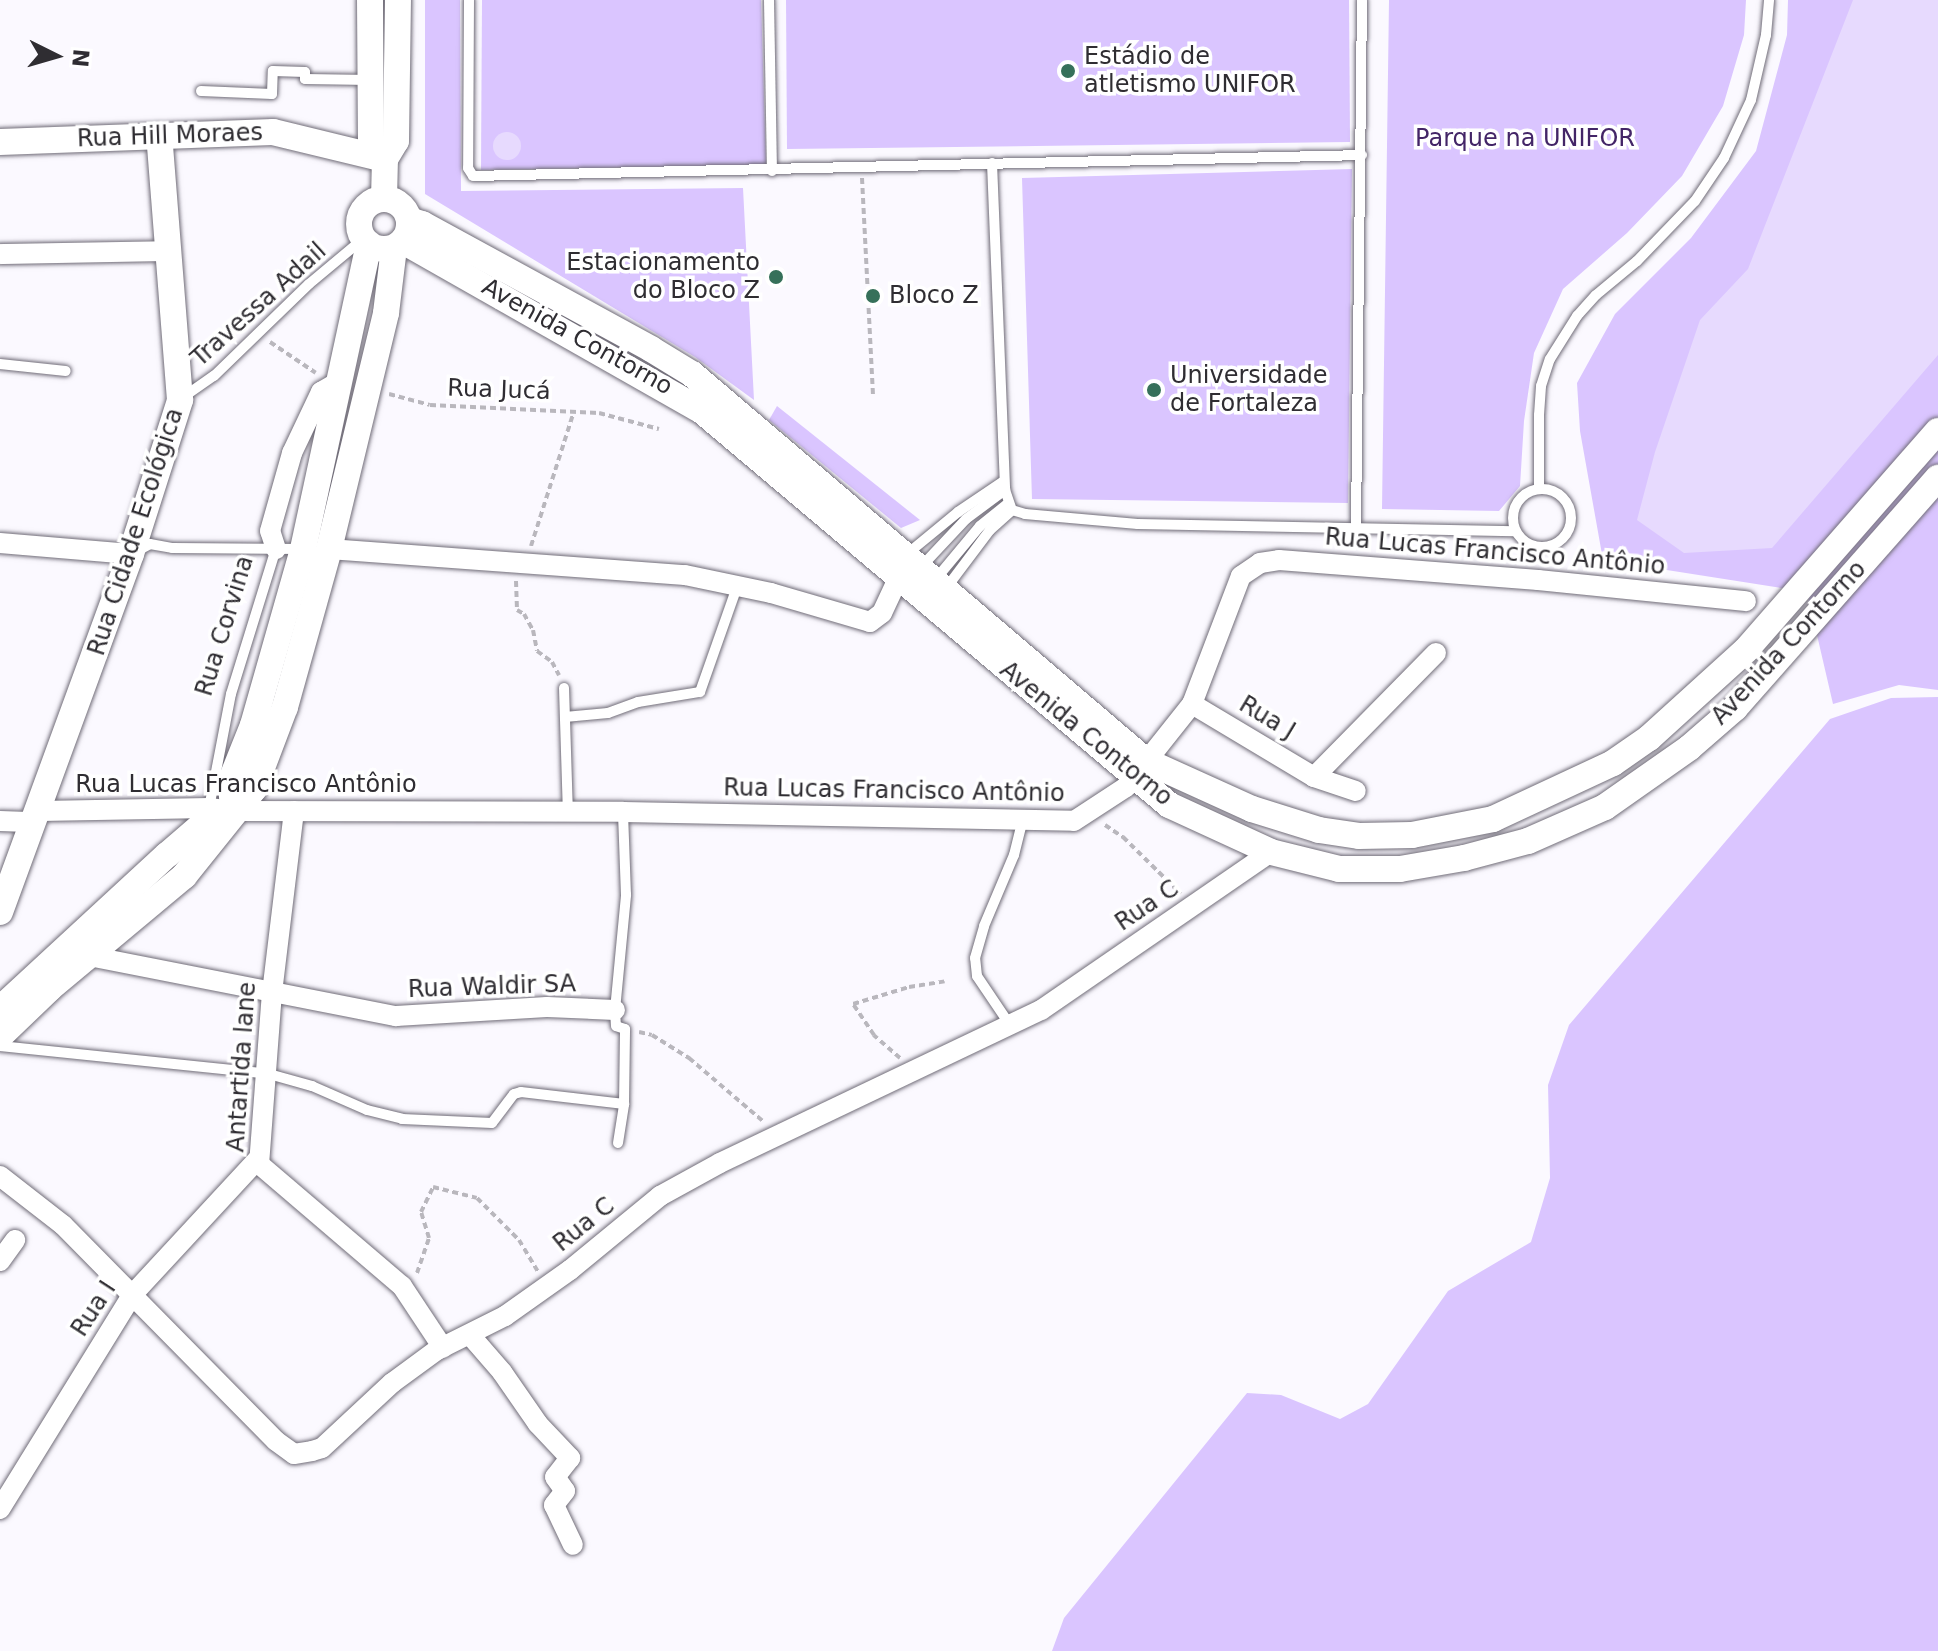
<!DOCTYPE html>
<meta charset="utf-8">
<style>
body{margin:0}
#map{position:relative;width:1938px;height:1651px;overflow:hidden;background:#fbf9ff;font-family:"DejaVu Sans",sans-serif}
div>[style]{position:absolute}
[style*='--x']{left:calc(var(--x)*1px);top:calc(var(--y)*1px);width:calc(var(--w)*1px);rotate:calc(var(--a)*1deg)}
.green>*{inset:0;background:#dac5ff}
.water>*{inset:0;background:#e7dafe}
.round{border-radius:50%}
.path>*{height:4px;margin-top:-2px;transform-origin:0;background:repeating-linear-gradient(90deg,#b9b7bd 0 6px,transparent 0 10px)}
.roads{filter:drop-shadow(0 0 2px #706c78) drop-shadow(0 0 2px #706c78)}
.service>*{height:10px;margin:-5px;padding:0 5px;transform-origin:5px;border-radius:5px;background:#fff}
.service>.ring{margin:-5px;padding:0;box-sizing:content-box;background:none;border:10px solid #fff;border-radius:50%}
.minor>*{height:20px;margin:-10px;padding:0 10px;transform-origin:10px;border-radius:10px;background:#fff}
.tertiary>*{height:26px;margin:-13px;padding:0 13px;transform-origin:13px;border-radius:13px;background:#fff}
.tertiary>.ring{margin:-13px;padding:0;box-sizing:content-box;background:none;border:26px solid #fff;border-radius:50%}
.dots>*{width:22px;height:22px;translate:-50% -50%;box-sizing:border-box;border:4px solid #fff;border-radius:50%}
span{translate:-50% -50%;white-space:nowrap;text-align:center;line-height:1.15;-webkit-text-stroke:7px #fff;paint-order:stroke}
.poi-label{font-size:24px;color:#2f2d32}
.left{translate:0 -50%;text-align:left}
.right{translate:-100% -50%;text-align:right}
.street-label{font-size:24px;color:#2f2d32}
.park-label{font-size:24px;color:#432567}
.north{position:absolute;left:16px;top:16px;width:80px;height:80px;-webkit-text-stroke:6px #fff;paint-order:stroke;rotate:95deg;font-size:22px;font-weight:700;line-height:32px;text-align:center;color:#2f2d32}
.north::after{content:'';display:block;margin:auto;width:28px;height:36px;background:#2f2d32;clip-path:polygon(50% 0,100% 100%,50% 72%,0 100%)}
</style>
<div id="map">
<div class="green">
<div style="clip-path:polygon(425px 0,460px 0,461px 191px,743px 188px,754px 400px,695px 357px,425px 194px)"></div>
<div style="clip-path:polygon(482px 0,761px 0,766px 165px,481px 170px)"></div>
<div style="clip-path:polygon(786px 0,1349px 0,1350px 142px,787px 149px)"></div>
<div style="clip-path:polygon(1389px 0,1746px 0,1744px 35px,1723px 106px,1682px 176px,1627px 233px,1563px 289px,1534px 353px,1524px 421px,1520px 486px,1499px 511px,1382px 509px)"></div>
<div style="clip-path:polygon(1788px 0,1938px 0,1938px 690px,1899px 685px,1833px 704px,1807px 592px,1603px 560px,1580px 431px,1577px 383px,1615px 314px,1691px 238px,1756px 151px,1787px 35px)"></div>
<div style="clip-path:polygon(1352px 169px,1348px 503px,1032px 499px,1022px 178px)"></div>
<div style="clip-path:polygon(777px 406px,920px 520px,901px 528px,769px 420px)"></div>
<div style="clip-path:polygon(1938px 697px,1938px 1651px,1052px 1651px,1064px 1618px,1247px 1393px,1281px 1395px,1340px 1419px,1368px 1404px,1448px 1291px,1531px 1242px,1550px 1178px,1548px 1085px,1569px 1025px,1830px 719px,1891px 698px)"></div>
</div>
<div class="water">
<div style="clip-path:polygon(1853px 0,1938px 0,1938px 355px,1772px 548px,1684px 553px,1637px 520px,1655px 452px,1700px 320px,1748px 269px)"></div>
<div class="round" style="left:493px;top:132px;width:28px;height:28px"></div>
</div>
<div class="path">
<div style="--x:862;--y:178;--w:220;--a:87.1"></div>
<div style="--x:270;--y:342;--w:55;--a:34"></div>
<div style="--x:389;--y:394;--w:42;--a:15"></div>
<div style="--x:430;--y:405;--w:169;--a:2.7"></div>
<div style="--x:599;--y:413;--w:62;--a:14.9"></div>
<div style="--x:531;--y:546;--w:142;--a:-72.3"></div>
<div style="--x:516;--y:581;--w:29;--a:88"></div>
<div style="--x:517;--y:610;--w:8;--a:30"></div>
<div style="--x:524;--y:614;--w:18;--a:61"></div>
<div style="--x:533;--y:630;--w:21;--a:79"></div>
<div style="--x:537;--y:651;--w:19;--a:36"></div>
<div style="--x:552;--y:662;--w:15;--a:62"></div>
<div style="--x:1105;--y:825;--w:22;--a:34"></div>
<div style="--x:1123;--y:837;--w:81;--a:44.5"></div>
<div style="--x:639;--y:1032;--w:13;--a:13"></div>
<div style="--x:652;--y:1035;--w:44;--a:31.9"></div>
<div style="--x:689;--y:1058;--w:99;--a:40.5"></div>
<div style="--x:900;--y:1058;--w:35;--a:-139"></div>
<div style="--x:874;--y:1035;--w:37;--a:-124"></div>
<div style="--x:853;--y:1004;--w:59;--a:-16.9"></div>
<div style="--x:909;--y:987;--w:36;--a:-9"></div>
<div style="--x:417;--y:1273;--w:37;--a:-71"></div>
<div style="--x:429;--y:1238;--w:27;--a:-107"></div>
<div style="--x:421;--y:1212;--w:28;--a:-64"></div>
<div style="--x:433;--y:1187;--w:45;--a:14"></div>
<div style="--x:477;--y:1198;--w:59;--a:45"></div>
<div style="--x:519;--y:1240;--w:37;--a:59"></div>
</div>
<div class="roads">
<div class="service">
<div style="--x:469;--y:0;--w:168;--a:90.3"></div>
<div style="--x:468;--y:168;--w:9;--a:58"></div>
<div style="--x:473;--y:176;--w:889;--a:-1.35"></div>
<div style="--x:769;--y:0;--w:171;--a:89"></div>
<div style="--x:201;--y:91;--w:71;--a:2.4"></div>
<div style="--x:272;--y:94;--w:23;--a:-88"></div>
<div style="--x:273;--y:71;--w:32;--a:2"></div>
<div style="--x:305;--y:72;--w:7;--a:90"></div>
<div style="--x:305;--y:79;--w:65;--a:0.9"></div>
<div style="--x:992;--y:163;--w:327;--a:87.7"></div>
<div style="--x:1005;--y:490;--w:21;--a:71"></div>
<div style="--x:1012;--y:510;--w:14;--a:17"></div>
<div style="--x:1025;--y:514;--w:113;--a:5.1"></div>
<div style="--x:1138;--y:524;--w:377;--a:1.1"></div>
<div style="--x:0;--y:364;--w:66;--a:6.1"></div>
<div style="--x:182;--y:398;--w:39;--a:-35"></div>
<div style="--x:214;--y:376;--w:132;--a:-44.1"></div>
<div style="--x:309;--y:284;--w:70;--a:-39.8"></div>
<div class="ring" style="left:1513px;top:489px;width:48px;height:48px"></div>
<div style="--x:1539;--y:489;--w:74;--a:-90"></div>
<div style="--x:1539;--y:415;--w:29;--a:-86"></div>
<div style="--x:1541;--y:386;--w:28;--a:-72"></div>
<div style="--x:1550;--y:359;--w:51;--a:-57.9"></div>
<div style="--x:1577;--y:316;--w:28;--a:-48"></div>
<div style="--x:1596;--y:295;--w:53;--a:-39.7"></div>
<div style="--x:1637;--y:261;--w:83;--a:-46"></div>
<div style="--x:1695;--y:201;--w:52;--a:-56"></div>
<div style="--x:1724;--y:158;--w:64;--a:-65"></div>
<div style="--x:1751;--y:100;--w:67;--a:-77"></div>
<div style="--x:1766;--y:35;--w:35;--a:-85"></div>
<div style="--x:1356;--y:527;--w:527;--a:-89.35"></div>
<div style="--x:135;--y:552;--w:17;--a:-28"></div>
<div style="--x:150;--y:544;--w:22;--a:10"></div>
<div style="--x:172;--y:548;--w:129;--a:0.4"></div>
<div style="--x:907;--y:554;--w:66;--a:-39.5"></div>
<div style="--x:958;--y:512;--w:55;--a:-34"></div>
<div style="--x:921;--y:567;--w:66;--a:-46.8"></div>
<div style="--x:966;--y:519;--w:49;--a:-36.6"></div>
<div style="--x:935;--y:580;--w:70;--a:-50.2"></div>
<div style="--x:980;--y:526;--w:36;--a:-39"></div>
<div style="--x:947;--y:587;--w:71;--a:-53"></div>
<div style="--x:990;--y:530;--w:30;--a:-42"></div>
<div style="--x:564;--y:688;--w:124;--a:88.2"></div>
<div style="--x:565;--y:717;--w:43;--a:-5.3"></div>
<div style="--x:608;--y:713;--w:32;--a:-20"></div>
<div style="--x:638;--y:702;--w:63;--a:-9.2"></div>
<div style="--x:700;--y:692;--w:111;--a:-70.6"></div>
<div style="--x:209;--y:808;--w:116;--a:-79.1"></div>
<div style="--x:231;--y:694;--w:152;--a:-72.8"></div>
<div style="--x:1010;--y:1025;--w:59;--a:-124"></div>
<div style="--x:977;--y:976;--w:18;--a:-96"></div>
<div style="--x:975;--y:958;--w:33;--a:-74"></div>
<div style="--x:984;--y:926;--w:77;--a:-67.1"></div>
<div style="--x:1014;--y:855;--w:36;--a:-76"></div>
<div style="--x:0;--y:1046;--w:270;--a:5.9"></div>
<div style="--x:269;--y:1074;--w:45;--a:15.6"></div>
<div style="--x:312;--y:1086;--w:60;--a:23.6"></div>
<div style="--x:367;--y:1110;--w:36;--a:14"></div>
<div style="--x:402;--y:1119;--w:90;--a:2.5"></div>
<div style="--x:492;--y:1123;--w:36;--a:-53"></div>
<div style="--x:514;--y:1094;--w:7;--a:-16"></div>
<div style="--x:521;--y:1092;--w:104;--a:6.6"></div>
<div style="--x:618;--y:1143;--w:39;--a:-81"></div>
<div style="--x:624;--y:1104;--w:75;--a:-89.2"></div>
<div style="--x:625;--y:1029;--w:9;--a:-162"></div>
<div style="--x:616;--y:1026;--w:16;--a:-94"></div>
<div style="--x:615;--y:1010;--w:116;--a:-84.5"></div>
<div style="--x:626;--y:895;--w:83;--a:-92.1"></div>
</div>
<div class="minor">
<div style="--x:0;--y:254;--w:169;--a:-1"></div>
<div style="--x:0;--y:543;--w:131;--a:4.8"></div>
<div style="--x:276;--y:549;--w:19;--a:-108"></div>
<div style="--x:270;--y:531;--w:81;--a:-74.2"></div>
<div style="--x:292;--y:453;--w:68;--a:-64.6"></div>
<div style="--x:321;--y:392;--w:20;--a:-30"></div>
<div style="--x:329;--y:549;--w:357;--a:4.2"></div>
<div style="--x:685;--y:575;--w:88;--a:11.8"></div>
<div style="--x:771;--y:593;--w:103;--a:16.3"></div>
<div style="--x:870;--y:622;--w:15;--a:-37"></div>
<div style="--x:882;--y:613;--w:40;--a:-65"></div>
<div style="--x:1192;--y:704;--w:142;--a:30.9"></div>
<div style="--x:1314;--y:777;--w:44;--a:18.4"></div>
<div style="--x:1314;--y:777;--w:174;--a:-45.5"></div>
<div style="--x:40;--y:811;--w:169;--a:-1"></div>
<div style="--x:209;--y:808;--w:24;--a:7"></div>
<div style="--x:233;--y:811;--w:390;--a:0.1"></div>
<div style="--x:623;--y:812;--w:451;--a:1.1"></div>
<div style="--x:1074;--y:821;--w:62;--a:-33.2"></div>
<div style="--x:1126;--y:787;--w:106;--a:-51.5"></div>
<div style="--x:1192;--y:704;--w:137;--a:-69.1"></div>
<div style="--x:1241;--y:576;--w:23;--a:-34"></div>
<div style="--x:1260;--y:563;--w:19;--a:-9"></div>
<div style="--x:1279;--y:560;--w:260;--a:4.4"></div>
<div style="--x:1538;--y:580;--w:209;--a:5.8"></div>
<div style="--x:294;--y:811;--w:182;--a:96.9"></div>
<div style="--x:272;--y:992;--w:172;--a:94.3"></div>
<div style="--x:259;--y:1164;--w:188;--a:40.5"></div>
<div style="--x:402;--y:1286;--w:74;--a:56.5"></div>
<div style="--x:0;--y:821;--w:35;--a:2"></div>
<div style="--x:89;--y:956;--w:313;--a:11.1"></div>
<div style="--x:396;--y:1016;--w:151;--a:-3.4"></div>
<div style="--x:547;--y:1007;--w:68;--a:2.5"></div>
<div style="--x:0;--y:1176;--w:80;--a:37.9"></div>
<div style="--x:63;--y:1225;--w:303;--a:45.4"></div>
<div style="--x:276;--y:1441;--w:22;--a:36"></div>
<div style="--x:294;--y:1454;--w:18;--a:-9"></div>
<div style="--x:312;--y:1451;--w:10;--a:-17"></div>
<div style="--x:322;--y:1448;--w:96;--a:-42.9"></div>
<div style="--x:392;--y:1383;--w:56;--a:-36.3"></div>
<div style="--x:437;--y:1350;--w:76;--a:-26.6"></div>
<div style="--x:505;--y:1316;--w:80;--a:-35.3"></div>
<div style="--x:570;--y:1270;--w:117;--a:-39.4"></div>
<div style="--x:660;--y:1196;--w:68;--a:-28.8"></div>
<div style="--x:720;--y:1163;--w:356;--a:-25.5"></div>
<div style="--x:1041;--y:1010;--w:279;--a:-34.5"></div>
<div style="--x:0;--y:1261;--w:26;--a:-54"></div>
<div style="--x:470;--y:1335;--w:49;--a:49.1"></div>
<div style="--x:502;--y:1372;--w:63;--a:55.3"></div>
<div style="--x:538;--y:1424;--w:47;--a:46.7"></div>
<div style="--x:570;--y:1458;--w:24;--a:128"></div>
<div style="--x:555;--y:1477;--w:17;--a:54"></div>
<div style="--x:565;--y:1491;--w:18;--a:128"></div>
<div style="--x:554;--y:1505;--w:44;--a:64.6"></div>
<div style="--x:0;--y:1509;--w:253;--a:-58.3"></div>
<div style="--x:133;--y:1294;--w:185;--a:-47.2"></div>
</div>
<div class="tertiary">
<div style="--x:370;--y:0;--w:142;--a:89.6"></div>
<div style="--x:371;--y:142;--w:22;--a:51"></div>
<div style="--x:0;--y:142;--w:273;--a:-2.1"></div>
<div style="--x:273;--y:132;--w:115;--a:13.6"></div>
<div class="ring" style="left:359px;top:199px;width:24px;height:24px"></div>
<div style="--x:384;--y:199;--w:40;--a:-88.6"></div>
<div style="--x:385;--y:159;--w:21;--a:-59"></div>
<div style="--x:396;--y:141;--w:141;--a:-89.2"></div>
<div style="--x:409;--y:220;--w:14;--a:17"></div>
<div style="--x:422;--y:224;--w:261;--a:28.6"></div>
<div style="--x:651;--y:349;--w:48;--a:31.4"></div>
<div style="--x:692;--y:374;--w:597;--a:40.45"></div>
<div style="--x:1146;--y:761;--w:116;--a:24.4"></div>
<div style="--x:1252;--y:809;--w:70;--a:17.4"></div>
<div style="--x:1319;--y:830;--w:40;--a:8.5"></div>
<div style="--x:1359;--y:836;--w:53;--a:-1.1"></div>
<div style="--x:1412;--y:835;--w:83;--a:-11.2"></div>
<div style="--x:1493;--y:819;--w:132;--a:-25"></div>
<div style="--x:1613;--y:763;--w:44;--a:-34.8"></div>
<div style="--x:1649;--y:738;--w:131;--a:-42.2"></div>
<div style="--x:1746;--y:650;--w:291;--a:-48.8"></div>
<div style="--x:403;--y:241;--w:343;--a:29.6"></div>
<div style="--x:701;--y:410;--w:612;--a:40.16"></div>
<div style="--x:1169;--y:805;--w:112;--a:24.7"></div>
<div style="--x:1271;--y:852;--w:70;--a:14"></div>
<div style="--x:1339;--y:869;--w:61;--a:0"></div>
<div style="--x:1400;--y:869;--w:65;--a:-9.8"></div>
<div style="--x:1464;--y:858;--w:66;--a:-14.9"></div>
<div style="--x:1528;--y:841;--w:84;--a:-23.8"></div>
<div style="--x:1605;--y:807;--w:103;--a:-35.1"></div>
<div style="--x:1689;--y:748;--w:61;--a:-41"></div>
<div style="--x:1735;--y:708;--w:307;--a:-48.6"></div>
<div style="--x:233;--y:811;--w:31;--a:-94"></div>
<div style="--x:231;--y:780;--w:59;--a:-68.2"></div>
<div style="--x:253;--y:725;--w:183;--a:-74.1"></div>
<div style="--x:303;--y:549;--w:312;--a:-77.8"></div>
<div style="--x:0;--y:912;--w:381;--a:-69.9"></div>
<div style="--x:131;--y:554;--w:162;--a:-72.3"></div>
<div style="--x:180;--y:400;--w:265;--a:-94.5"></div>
<div style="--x:0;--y:1009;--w:227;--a:-42.7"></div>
<div style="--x:167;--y:855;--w:57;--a:-40.7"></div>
<div style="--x:210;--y:818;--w:24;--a:-17"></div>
<div style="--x:0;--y:1036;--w:69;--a:-43.8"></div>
<div style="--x:50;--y:988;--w:175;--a:-39.9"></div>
<div style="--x:184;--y:876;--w:112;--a:-51.2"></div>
<div style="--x:254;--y:789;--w:88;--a:-69.3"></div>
<div style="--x:285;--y:707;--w:164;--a:-74.4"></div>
<div style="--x:329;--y:549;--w:243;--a:-76.4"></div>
<div style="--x:386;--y:313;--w:65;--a:-83"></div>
</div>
</div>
<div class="dots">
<div style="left:1068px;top:71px;background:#36705a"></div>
<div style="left:776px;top:277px;background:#36705a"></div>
<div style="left:873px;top:296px;background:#36705a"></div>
<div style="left:1154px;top:390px;background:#36705a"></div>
</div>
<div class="poi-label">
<span class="left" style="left:1084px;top:71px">Estádio de<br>atletismo UNIFOR</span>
<span class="right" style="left:760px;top:277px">Estacionamento<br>do Bloco Z</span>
<span class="left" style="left:889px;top:296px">Bloco Z</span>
<span class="left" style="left:1170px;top:390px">Universidade<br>de Fortaleza</span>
</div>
<div class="street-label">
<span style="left:170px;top:136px;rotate:-2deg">Rua Hill Moraes</span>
<span style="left:259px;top:305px;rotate:-42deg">Travessa Adail</span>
<span style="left:577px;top:337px;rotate:29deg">Avenida Contorno</span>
<span style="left:499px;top:390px;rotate:2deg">Rua Jucá</span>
<span style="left:136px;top:532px;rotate:-72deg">Rua Cidade Ecológica</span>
<span style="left:1495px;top:552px;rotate:5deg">Rua Lucas Francisco Antônio</span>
<span style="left:225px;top:626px;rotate:-73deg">Rua Corvina</span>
<span style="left:1789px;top:643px;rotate:-47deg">Avenida Contorno</span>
<span style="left:1267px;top:718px;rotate:31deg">Rua J</span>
<span style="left:1086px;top:734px;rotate:39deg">Avenida Contorno</span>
<span style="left:246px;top:785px">Rua Lucas Francisco Antônio</span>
<span style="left:894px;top:791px;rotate:1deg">Rua Lucas Francisco Antônio</span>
<span style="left:1147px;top:906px;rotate:-34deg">Rua C</span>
<span style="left:492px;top:987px;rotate:-2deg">Rua Waldir SA</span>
<span style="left:242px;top:1067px;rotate:-86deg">Antartida lane</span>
<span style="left:584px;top:1225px;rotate:-39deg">Rua C</span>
<span style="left:94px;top:1309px;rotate:-57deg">Rua I</span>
</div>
<div class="park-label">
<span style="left:1525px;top:139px">Parque na UNIFOR</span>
</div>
<div class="north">N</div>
</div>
